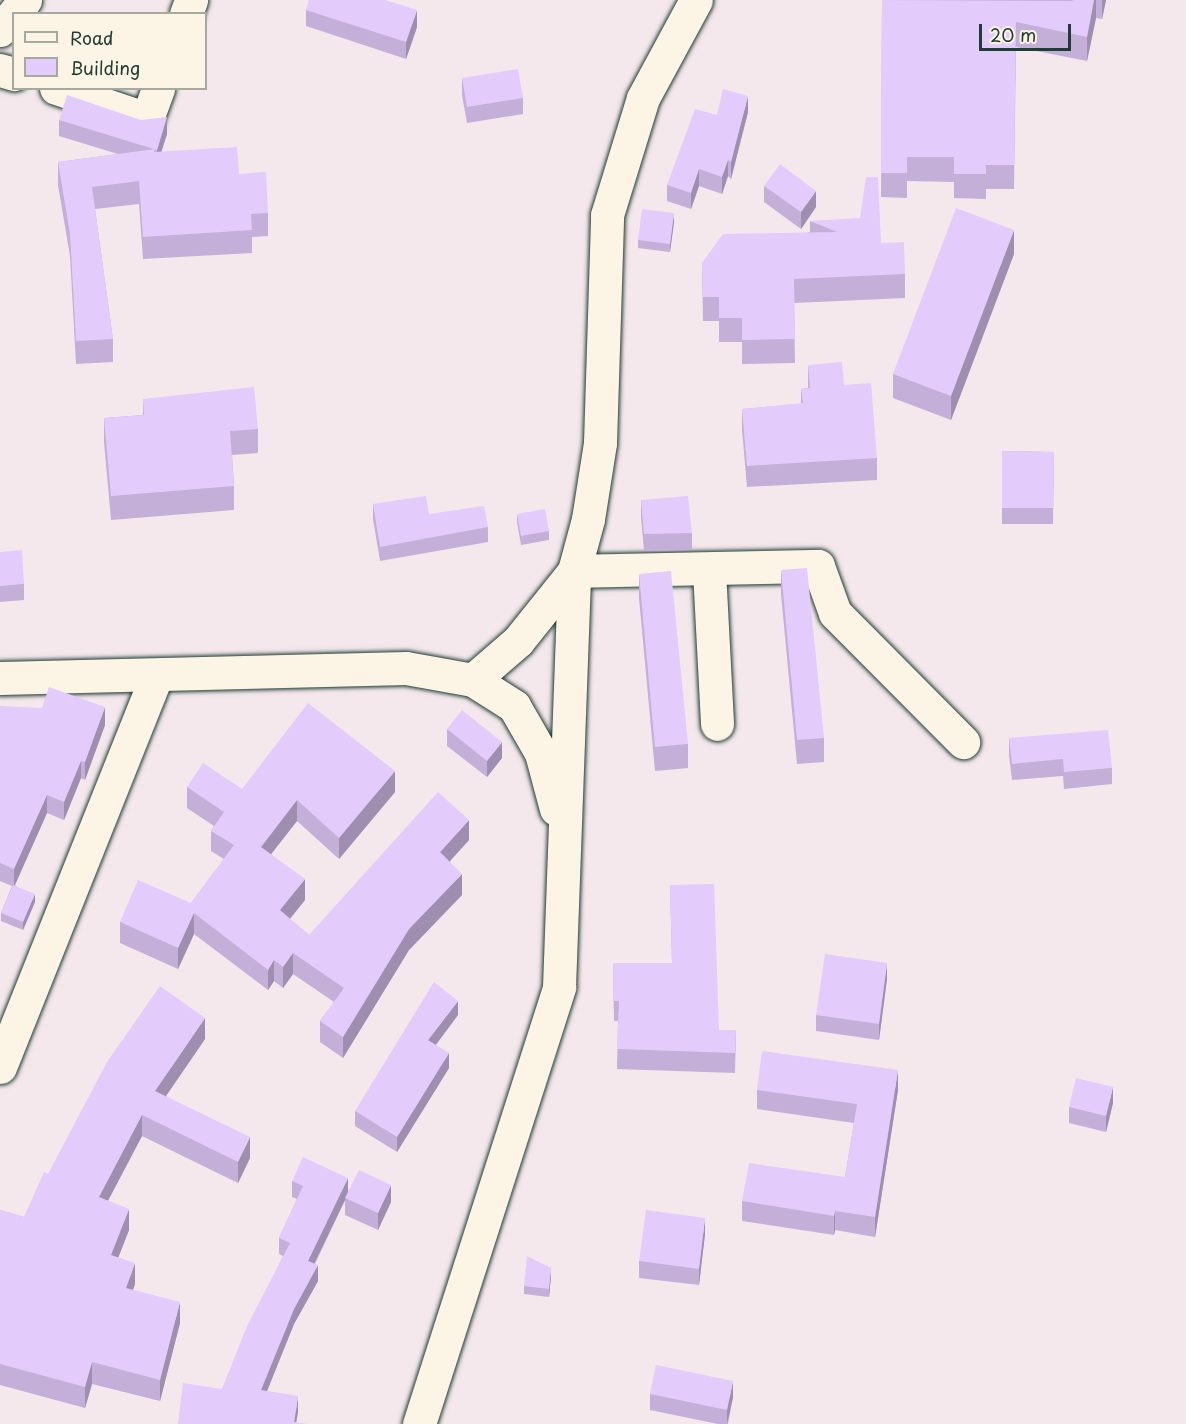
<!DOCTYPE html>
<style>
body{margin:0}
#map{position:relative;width:1186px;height:1424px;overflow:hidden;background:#f4e8ec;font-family:"Playpen Sans",sans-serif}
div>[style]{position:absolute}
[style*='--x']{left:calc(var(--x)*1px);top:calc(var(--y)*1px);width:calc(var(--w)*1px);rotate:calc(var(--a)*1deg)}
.roads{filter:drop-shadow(0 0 2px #1f3d34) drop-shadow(0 0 2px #1f3d34)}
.minor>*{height:33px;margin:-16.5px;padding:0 16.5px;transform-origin:16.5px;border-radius:16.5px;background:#fcf5e5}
.wall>*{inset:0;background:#c3afd8}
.shaded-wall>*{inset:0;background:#9f8eb0}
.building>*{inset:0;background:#e3cbfb}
span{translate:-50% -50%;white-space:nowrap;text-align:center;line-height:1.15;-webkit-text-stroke:6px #fcf5e5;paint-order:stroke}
.legend{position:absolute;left:12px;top:12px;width:195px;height:78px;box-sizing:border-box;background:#fcf5e5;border:2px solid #a4ab9e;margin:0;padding:8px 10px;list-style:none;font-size:18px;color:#1f3d34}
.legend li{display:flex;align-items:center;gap:12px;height:30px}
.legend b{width:30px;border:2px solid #a4ab9e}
.scale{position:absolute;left:979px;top:24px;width:92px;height:27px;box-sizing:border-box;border:3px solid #1f3d34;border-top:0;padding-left:8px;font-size:18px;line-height:21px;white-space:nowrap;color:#1f3d34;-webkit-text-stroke:4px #fcf5e5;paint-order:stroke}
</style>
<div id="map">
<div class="roads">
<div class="minor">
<div style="--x:186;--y:14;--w:15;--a:-70"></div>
<div style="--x:0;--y:30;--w:39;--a:-50"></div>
<div style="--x:0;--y:70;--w:15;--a:16"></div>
<div style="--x:56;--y:88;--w:96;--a:18.8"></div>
<div style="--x:147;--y:119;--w:33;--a:-70"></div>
<div style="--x:709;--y:570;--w:154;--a:87"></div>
<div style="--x:0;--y:678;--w:406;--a:-1.4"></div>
<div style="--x:406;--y:668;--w:68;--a:10.2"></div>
<div style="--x:473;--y:680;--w:49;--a:32.4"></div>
<div style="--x:514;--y:706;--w:54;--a:60.1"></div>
<div style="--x:541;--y:753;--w:58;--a:75"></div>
<div style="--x:473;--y:680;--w:60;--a:-40.9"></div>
<div style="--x:518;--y:641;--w:90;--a:-51.3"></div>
<div style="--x:574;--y:571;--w:244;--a:-1.2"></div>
<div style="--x:818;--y:566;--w:50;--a:70.1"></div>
<div style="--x:835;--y:613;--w:182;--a:45.2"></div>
<div style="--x:0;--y:1067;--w:420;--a:-68.2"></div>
<div style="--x:419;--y:1424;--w:459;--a:-72.2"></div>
<div style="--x:559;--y:987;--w:416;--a:-87.9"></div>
<div style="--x:574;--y:571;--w:54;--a:-74.9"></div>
<div style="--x:588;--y:519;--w:77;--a:-81"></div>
<div style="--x:600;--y:443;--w:228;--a:-88.2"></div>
<div style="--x:607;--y:215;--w:122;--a:-72.9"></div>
<div style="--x:643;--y:98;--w:111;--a:-61.6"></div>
</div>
</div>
<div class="wall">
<div style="clip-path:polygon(882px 0,1106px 0,1102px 19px,1096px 18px,1087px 61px,1016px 47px,1014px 189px,986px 189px,986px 199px,954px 198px,954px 182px,907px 181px,907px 198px,881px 197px)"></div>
<div style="clip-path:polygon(306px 10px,417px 27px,406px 59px,306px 26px)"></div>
<div style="clip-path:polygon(462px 78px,523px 98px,523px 114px,467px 123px,462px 95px)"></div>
<div style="clip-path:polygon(748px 112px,731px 179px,728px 176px,722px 194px,699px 186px,691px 209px,667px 201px,667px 185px,717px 115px)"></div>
<div style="clip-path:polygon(59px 120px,167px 134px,161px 152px,239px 174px,268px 213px,268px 236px,252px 237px,252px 253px,143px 259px,139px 204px,95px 209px,113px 339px,113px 362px,76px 364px,70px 256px,58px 185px,58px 162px,118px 154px,59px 136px)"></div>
<div style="clip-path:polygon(764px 186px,816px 207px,801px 229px,764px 202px)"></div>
<div style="clip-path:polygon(810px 221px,881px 243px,905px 274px,905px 298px,794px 303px,795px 363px,742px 364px,742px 342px,719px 342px,719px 321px,703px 321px,702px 263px,810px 232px)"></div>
<div style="clip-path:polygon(674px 222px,670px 252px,638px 248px,638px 240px)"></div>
<div style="clip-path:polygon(1014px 254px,951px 420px,893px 398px,893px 374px)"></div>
<div style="clip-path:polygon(808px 365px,877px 458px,877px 480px,747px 487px,742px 430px,742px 409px,801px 404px,801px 389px,808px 388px)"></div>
<div style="clip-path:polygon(143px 399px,258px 429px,258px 453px,232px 455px,234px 486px,234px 510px,111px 520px,104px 442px,104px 418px,143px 415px)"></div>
<div style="clip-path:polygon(1002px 451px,1054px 452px,1053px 524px,1002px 524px)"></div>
<div style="clip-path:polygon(641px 500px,692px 533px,692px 550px,644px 551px,641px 517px)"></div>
<div style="clip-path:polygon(373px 504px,429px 514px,488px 527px,488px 542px,380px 561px,373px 519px)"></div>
<div style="clip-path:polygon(517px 514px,549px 531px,549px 540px,521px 545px,517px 522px)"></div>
<div style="clip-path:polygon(0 552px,24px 584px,24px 600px,0 602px)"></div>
<div style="clip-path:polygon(781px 570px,824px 738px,824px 762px,797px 764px,781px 594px)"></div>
<div style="clip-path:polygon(639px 574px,688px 744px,688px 768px,655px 771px,639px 598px)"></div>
<div style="clip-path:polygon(0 706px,105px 725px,85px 780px,81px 778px,64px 820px,47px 813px,15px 885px,35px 902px,23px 930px,1px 921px,1px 913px,12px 886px,0 881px)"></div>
<div style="clip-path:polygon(447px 729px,502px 758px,487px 777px,447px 746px)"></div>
<div style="clip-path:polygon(1009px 738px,1112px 768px,1112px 784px,1064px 789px,1063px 776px,1012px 780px,1009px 755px)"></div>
<div style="clip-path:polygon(187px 787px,242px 789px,395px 792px,339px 859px,297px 821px,271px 854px,305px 900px,290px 919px,309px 935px,469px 840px,450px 861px,462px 895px,409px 950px,343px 1058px,320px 1042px,320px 1021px,334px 1002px,293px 974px,283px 988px,274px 981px,268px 990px,194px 934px,178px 969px,120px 943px,120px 922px,191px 903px,224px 859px,211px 851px,211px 831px,214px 826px,187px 808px)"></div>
<div style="clip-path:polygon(670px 885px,719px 1030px,736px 1030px,735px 1073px,617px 1069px,618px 1021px,614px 1021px,613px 963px,672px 963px)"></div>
<div style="clip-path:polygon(887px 979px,879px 1040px,816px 1031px,816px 1015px)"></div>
<div style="clip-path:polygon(458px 1015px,436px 1045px,449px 1068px,397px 1152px,355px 1126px,355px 1111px)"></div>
<div style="clip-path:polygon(205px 1039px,166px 1096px,250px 1158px,238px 1183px,142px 1136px,108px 1200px,129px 1230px,118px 1258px,135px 1284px,133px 1290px,180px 1323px,160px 1401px,92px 1384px,85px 1408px,0 1385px,0 1210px,24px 1217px,48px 1174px)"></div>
<div style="clip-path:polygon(757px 1090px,898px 1090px,875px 1237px,835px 1230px,834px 1235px,742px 1221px,742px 1201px,845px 1177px,854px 1123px,757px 1109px)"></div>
<div style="clip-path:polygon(1113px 1103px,1106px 1132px,1069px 1123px,1069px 1107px)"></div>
<div style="clip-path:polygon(292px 1181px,391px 1202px,378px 1230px,345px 1215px,345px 1200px,315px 1264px,318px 1281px,294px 1324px,267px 1391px,298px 1412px,296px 1422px,178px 1424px,222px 1389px,283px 1256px,279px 1254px,279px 1238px,297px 1199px,292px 1197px)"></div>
<div style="clip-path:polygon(705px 1234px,699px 1285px,639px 1278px,639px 1261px)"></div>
<div style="clip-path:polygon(551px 1276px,549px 1297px,524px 1294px,524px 1286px)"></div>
<div style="clip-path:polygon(650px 1394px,733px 1397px,728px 1424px,718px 1424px,650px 1410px)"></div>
</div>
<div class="shaded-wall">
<div style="clip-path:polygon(1094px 0,1096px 0,1096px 18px,1087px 61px,1087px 37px)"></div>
<div style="clip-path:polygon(1102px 0,1106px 0,1102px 19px)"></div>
<div style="clip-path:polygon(417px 10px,417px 27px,406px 59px,406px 42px)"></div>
<div style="clip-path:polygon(748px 96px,748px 112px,731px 179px,731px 162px)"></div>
<div style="clip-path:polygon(167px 117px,167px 134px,157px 166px,157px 150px)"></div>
<div style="clip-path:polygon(728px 160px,728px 176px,722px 194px,722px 177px)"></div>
<div style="clip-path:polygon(699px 169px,699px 186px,691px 209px,691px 193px)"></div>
<div style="clip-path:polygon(816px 191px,816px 207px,801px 229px,801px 212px)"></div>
<div style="clip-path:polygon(674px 213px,674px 222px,670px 252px,670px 244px)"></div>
<div style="clip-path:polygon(1014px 230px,1014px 254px,951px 420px,951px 396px)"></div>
<div style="clip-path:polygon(105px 707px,105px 725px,85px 780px,85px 762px)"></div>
<div style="clip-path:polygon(502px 742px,502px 758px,487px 777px,487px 761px)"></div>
<div style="clip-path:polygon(81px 761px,81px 778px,64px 820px,64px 802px)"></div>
<div style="clip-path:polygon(395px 771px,395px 792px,339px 859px,339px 838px)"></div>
<div style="clip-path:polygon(47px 795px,47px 813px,14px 887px,14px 869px)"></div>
<div style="clip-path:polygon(297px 800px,297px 821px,261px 867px,261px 847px)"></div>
<div style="clip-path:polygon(469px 820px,469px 840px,440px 872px,440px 852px)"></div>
<div style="clip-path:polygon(462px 874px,462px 895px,409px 950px,343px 1058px,343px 1037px,409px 929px)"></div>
<div style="clip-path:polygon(305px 879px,305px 900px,280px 931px,280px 910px)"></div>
<div style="clip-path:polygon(35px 894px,35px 902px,23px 930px,23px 922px)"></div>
<div style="clip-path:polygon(194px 913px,194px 934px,178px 969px,178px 948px)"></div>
<div style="clip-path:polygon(293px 953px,293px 974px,283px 988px,283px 967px)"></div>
<div style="clip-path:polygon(274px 960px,274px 981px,268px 990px,268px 970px)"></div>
<div style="clip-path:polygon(887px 963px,887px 979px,879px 1040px,879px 1024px)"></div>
<div style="clip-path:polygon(458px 1001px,458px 1015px,428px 1055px,428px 1040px)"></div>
<div style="clip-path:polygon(205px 1018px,205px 1039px,155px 1112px,155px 1091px)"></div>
<div style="clip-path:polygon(449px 1053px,449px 1068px,397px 1152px,397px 1137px)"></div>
<div style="clip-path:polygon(898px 1070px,898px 1090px,875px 1237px,875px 1217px)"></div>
<div style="clip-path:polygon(1113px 1087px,1113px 1103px,1106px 1132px,1106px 1116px)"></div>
<div style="clip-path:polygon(142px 1115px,142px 1136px,99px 1218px,99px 1197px)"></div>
<div style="clip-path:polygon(250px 1137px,250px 1158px,238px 1183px,238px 1162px)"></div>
<div style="clip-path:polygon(348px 1178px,348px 1194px,308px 1276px,308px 1261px)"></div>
<div style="clip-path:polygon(391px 1185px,391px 1202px,378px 1230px,378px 1213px)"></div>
<div style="clip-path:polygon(129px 1209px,129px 1230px,111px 1276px,111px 1255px)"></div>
<div style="clip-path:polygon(835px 1211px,835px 1230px,834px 1235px,834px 1216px)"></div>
<div style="clip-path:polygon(705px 1218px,705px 1234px,699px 1285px,699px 1269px)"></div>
<div style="clip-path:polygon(135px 1263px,135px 1284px,126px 1309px,126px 1288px)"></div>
<div style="clip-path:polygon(318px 1265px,318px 1281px,294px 1324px,261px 1406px,261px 1390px,294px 1309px)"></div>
<div style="clip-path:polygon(551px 1268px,551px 1276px,549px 1297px,549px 1289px)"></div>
<div style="clip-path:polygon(180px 1302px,180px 1323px,160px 1401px,160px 1380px)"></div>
<div style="clip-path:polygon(92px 1362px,92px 1384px,85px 1408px,85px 1387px)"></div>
<div style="clip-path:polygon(733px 1381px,733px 1397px,727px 1424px,727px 1410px)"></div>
<div style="clip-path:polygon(298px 1396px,298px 1412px,296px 1424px,294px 1424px)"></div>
</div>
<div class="building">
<div style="clip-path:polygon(309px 0,385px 0,417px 10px,406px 42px,306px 10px)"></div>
<div style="clip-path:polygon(882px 0,1073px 1px,1072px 0,1094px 0,1087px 37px,1016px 22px,1014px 165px,986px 165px,986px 174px,954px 174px,954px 157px,907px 157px,907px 173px,881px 173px)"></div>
<div style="clip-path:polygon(518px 69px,523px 98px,467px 107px,462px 78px)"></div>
<div style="clip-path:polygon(723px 89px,748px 96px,731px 162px,728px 160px,722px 177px,699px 169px,691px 193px,667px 185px,695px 109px,717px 115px)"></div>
<div style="clip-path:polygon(67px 95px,141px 120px,167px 117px,157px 150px,59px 120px)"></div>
<div style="clip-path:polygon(237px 147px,239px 174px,266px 172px,268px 213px,251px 214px,252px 230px,143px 237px,139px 181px,92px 187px,113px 339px,76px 341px,70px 234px,58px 162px,155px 149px,154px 152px)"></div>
<div style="clip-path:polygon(780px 164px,816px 191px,801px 212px,764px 186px)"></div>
<div style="clip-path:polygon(866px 177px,878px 177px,881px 243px,904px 242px,905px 274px,794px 279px,795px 339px,742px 340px,742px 318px,719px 318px,719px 297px,703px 297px,702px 263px,723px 234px,837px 232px,810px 221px,860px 218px)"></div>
<div style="clip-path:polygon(956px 208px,1014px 230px,951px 396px,893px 374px)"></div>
<div style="clip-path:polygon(642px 209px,674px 213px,670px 244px,638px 240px)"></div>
<div style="clip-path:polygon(842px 362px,844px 385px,871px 383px,877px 458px,747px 466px,742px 409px,803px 403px,801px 389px,810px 388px,808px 365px)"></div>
<div style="clip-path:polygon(254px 387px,258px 429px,230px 431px,234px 486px,111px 496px,104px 418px,144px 415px,143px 399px)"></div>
<div style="clip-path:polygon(1002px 451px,1054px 452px,1053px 508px,1002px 508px)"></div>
<div style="clip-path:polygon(426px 496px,429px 514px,484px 506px,488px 527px,380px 547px,373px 504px)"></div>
<div style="clip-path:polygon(688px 496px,692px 533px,644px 534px,641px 500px)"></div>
<div style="clip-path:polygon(545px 509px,549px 531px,521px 536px,517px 514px)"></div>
<div style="clip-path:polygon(22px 550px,24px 584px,0 586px,0 552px)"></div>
<div style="clip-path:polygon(807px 568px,824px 738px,797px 740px,781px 570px)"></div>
<div style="clip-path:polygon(671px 571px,688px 744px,655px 747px,639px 574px)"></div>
<div style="clip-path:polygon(49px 687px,105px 707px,85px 762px,81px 761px,64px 802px,47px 795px,14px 869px,0 863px,0 706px,42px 708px)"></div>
<div style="clip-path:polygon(308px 703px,395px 771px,339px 838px,297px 800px,261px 847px,305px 879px,280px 910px,309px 935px,438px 792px,469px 820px,440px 852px,462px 874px,409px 929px,343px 1037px,320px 1021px,344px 988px,293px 953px,283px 967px,274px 960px,268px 970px,194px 913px,178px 948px,120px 922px,138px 880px,191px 903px,234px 845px,211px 831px,224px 812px,187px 787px,203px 763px,242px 789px)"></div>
<div style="clip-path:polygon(462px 710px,502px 742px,487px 761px,447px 729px)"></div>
<div style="clip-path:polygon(1108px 730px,1112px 768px,1064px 772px,1063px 759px,1012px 764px,1009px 738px)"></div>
<div style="clip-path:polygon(714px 884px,719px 1030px,736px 1030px,735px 1053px,617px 1049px,619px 1001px,614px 1001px,613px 963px,672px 963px,670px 885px)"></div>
<div style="clip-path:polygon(13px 885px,35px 894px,23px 922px,1px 913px)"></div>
<div style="clip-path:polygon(825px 954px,887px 963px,879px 1024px,816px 1015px)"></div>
<div style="clip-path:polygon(434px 982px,458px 1001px,428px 1040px,449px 1053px,397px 1137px,355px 1111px)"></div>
<div style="clip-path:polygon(160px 986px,205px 1018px,155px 1091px,250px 1137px,238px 1162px,142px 1115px,99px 1197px,129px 1209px,111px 1255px,135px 1263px,126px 1288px,180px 1302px,160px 1380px,92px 1362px,85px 1387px,0 1364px,0 1210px,24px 1217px,44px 1172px,48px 1174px,107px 1062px)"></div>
<div style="clip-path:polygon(762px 1051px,898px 1070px,875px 1217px,835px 1211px,834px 1216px,742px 1201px,749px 1163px,845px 1177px,857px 1104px,757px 1090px)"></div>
<div style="clip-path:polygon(1076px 1078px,1113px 1087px,1106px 1116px,1069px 1107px)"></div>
<div style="clip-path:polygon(303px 1157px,348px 1178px,308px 1261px,318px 1265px,294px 1309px,261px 1390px,298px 1396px,294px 1422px,307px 1424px,178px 1424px,183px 1383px,222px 1389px,247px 1326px,290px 1243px,279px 1238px,303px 1186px,292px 1181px)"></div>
<div style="clip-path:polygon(359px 1170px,391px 1185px,378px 1213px,345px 1198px)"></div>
<div style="clip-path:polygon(646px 1210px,705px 1218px,699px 1269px,639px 1261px)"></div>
<div style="clip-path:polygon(527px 1256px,551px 1268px,549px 1289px,524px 1286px)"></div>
<div style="clip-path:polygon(656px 1365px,733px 1381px,727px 1410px,650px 1394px)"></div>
</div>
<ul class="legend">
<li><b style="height:8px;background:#fcf5e5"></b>Road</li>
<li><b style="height:16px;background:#e3cbfb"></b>Building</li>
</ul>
<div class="scale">20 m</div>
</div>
